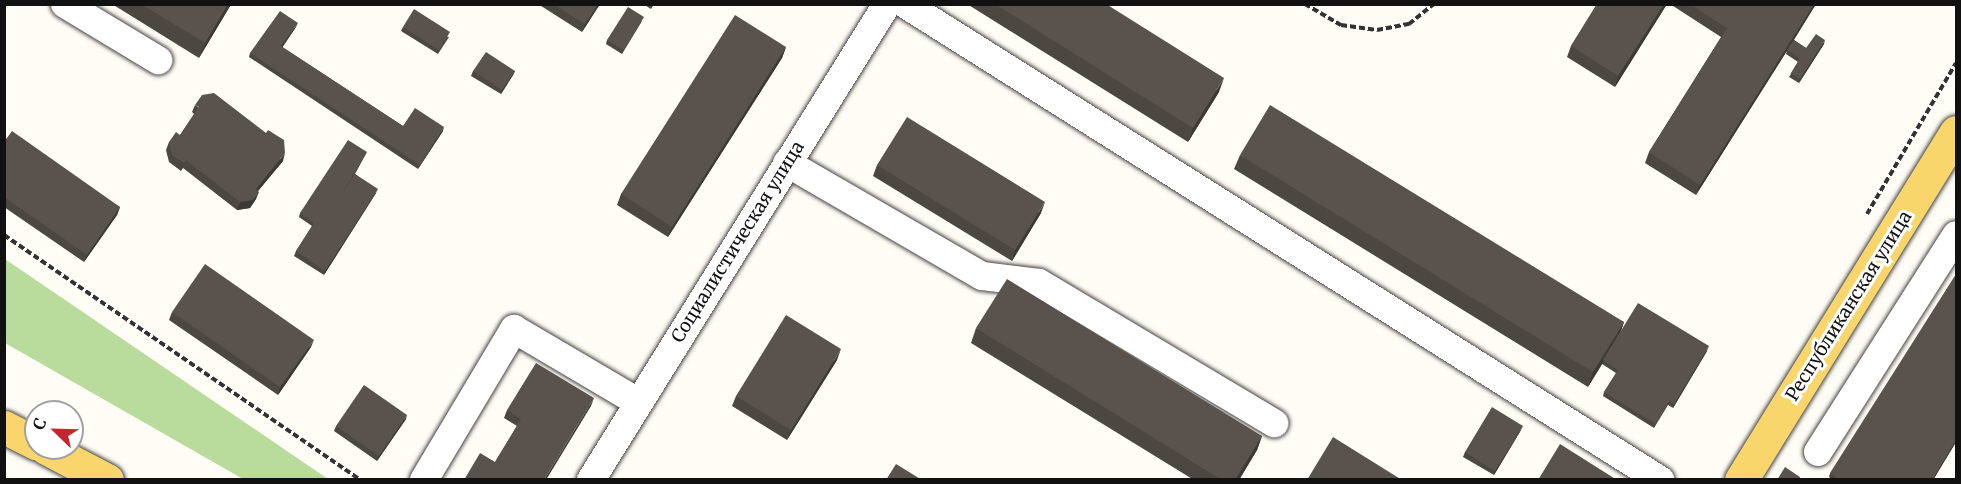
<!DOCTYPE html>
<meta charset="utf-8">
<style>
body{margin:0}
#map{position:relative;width:1961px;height:484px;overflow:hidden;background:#fffdf5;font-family:Merriweather,serif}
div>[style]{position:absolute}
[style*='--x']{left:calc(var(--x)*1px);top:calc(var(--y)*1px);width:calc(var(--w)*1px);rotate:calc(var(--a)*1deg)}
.forest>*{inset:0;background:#b9dc9c}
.path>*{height:4px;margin-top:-2px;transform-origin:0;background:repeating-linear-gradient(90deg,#333 0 6px,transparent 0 9px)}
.roads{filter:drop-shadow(0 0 2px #444) drop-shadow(0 0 2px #444)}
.minor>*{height:28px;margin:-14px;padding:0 14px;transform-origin:14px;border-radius:14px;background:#fff}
.major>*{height:33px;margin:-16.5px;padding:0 16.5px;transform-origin:16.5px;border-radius:16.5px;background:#f9d66b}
.wall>*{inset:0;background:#4d4742}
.shaded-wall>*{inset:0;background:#3f3936}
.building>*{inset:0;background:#5a524d}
span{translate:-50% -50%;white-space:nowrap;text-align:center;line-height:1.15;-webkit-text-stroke:6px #fff;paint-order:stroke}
.street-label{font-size:18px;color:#111}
.frame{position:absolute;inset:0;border:6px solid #111;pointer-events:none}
.north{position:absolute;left:24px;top:400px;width:60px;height:60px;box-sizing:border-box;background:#fff;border:2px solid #a0a0a0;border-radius:50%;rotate:293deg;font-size:16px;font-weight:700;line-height:24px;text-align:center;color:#111}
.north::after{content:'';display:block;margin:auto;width:21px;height:27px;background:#c4262e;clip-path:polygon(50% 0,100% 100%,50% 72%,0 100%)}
</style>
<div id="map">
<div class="forest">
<div style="clip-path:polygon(5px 259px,328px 479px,243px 479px,5px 343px)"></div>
</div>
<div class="path">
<div style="--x:1305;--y:4;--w:42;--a:30.3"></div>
<div style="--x:1341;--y:25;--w:36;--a:8"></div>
<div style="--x:1377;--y:30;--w:33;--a:-11"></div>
<div style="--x:1409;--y:24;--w:32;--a:-39"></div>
<div style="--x:1867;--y:214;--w:175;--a:-59.5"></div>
<div style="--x:4;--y:235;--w:432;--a:34.5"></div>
</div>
<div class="roads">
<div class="minor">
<div style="--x:65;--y:4;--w:109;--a:31.1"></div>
<div style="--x:905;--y:4;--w:893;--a:32.23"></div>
<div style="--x:787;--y:163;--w:225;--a:30.1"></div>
<div style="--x:982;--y:276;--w:57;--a:7"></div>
<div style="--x:1039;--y:283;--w:274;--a:30.8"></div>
<div style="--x:1818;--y:452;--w:257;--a:-57.5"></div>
<div style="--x:424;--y:480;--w:176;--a:-59.2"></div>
<div style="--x:514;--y:329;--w:144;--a:30.5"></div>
<div style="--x:591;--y:480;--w:561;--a:-58.12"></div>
</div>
<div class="major">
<div style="--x:4;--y:427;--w:36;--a:27"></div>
<div style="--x:46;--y:448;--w:69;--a:27.7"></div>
<div style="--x:1741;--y:480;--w:409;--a:-58.3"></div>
</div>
</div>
<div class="wall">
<div style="clip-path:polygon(112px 4px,231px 4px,199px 58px)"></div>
<div style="clip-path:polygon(538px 4px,600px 4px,582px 32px)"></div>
<div style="clip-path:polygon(643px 4px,654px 4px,651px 9px)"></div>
<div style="clip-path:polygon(967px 4px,1106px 4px,1219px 92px,1188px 142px)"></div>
<div style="clip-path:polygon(1597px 4px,1667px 4px,1615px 87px,1567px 57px,1571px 46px)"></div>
<div style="clip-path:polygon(1670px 4px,1816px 4px,1794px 40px,1806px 48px,1824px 44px,1799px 83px,1789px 77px,1798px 62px,1786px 54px,1787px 51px,1696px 195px,1645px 163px,1649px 152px,1721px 37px)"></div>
<div style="clip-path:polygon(642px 21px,622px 54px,606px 44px,607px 40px)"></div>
<div style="clip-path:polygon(296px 27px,282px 47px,403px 126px,443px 131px,418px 169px,249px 57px,250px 53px)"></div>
<div style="clip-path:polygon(403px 27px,449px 37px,438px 54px,401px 31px)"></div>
<div style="clip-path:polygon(786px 47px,782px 58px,668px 237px,617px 205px,621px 194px)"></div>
<div style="clip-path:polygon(473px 71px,515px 71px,513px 75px,501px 94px,471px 76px)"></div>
<div style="clip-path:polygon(195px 105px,283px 161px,258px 191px,256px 199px,250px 208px,237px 210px,183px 168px,181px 171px,169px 162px,166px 150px,169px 142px,180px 135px,194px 114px,192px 112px)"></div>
<div style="clip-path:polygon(4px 142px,120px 207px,117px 215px,84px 262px,4px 207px)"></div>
<div style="clip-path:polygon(367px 152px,355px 174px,376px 193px,324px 275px,294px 256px,296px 251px,312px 226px,299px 217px,300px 213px)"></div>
<div style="clip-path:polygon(1240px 155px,1624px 322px,1620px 333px,1707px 351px,1673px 408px,1668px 405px,1654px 428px,1603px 396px,1604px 392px,1616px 373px,1602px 364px,1602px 363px,1588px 387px,1234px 169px)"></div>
<div style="clip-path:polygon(877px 165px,1041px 213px,1012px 261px,873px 176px)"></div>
<div style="clip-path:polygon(172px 312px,311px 347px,278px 395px,169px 320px)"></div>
<div style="clip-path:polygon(976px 328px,1262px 436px,1257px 450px,1239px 480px,1194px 480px,971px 343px)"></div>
<div style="clip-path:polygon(837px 360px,787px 440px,732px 406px,736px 396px)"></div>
<div style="clip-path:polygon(591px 406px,495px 462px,517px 426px,504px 418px,507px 410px)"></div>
<div style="clip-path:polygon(406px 419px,377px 461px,334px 431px,336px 426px)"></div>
<div style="clip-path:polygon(1521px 430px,1494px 475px,1463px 457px,1465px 452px)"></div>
<div style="clip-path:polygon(1956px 442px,1933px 480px,1832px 480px,1829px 477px,1830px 473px)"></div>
</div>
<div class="shaded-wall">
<div style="clip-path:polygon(228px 4px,231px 4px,229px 8px,199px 58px,205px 43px)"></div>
<div style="clip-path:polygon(598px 4px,600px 4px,582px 32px,585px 24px)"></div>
<div style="clip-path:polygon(1664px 4px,1667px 4px,1615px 87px,1618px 76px)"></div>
<div style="clip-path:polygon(1814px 4px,1816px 4px,1696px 195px,1700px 185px)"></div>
<div style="clip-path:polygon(298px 23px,296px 27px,280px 51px,281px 46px)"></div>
<div style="clip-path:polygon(1825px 40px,1824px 44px,1799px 83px,1800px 79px)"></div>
<div style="clip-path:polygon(786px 47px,782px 58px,668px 237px,672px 227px)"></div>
<div style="clip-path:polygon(515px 71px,513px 75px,501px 94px,502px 90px)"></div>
<div style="clip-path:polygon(1224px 78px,1219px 92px,1188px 142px,1193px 128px)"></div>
<div style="clip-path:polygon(444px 127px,443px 131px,418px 169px,420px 165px)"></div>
<div style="clip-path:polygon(285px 153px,283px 161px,253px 197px,256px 189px)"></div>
<div style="clip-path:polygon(378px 189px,376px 193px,324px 275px,325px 271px)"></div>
<div style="clip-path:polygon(259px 192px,256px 199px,250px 208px,237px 210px,240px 202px)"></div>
<div style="clip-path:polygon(1045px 202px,1041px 213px,1012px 261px,1015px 250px)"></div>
<div style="clip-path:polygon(120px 207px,117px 215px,84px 262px,87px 255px)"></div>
<div style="clip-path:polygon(1624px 322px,1619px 337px,1588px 387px,1593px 372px)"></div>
<div style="clip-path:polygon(314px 340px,311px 347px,278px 395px,280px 387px)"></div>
<div style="clip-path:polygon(1709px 346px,1707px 351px,1673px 408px,1674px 404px)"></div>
<div style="clip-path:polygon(841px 349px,837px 360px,787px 440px,791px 430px)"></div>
<div style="clip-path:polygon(594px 398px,591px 406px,546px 480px,544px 480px)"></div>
<div style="clip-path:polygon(407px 415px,406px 419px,377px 461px,379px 456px)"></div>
<div style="clip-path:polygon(1523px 426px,1521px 430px,1494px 475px,1495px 471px)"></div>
<div style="clip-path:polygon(1262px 436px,1257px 450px,1239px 480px,1235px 480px)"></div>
<div style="clip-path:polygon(1956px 440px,1956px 442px,1933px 480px,1932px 480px)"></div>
</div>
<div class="building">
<div style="clip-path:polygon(141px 4px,228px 4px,205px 43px)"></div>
<div style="clip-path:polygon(553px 4px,598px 4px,585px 24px)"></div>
<div style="clip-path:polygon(995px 4px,1106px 4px,1224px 78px,1193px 128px)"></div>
<div style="clip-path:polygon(1597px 4px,1664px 4px,1618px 76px,1571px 46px)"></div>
<div style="clip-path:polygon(1690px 4px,1814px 4px,1700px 185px,1649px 152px,1727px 28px)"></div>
<div style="clip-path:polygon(628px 7px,644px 17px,624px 50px,607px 40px)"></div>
<div style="clip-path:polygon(414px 9px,450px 32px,439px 50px,403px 27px)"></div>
<div style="clip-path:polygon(280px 11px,298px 23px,281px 46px,403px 126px,415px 108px,444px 127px,420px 165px,250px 53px)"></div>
<div style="clip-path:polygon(735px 15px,786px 47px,672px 227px,621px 194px)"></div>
<div style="clip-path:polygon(1816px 34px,1825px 40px,1800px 79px,1791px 73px,1800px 58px,1787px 50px,1794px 40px,1806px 48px)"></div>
<div style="clip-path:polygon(486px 52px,515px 71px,502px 90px,473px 71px)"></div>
<div style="clip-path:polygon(214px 93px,266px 133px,268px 130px,284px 140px,285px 153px,256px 189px,259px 192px,253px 200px,240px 202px,186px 160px,184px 163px,172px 155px,169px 142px,176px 132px,180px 135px,199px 107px,195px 105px,202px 95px)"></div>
<div style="clip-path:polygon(1270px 105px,1624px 322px,1593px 372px,1240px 155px)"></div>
<div style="clip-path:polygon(907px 117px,1045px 202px,1015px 250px,877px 165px)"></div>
<div style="clip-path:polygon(12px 131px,120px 207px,87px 255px,4px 197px,4px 142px)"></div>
<div style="clip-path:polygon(348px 140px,367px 152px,339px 198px,355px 174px,378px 189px,325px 271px,296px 251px,314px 223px,300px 213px)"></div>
<div style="clip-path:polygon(205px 264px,314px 340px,280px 387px,172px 312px)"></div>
<div style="clip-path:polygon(1956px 274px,1956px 440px,1932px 480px,1840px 480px,1830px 473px)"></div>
<div style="clip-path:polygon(1007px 279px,1262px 436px,1235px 480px,1222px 480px,976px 328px)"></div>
<div style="clip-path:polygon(1638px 303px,1709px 346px,1674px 404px,1669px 401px,1656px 424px,1604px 392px,1618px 370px,1603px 360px)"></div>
<div style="clip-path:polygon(786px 315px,841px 349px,791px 430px,736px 396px)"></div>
<div style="clip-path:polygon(536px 363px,594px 398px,544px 480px,464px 480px,480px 453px,495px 462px,521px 419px,507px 410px)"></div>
<div style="clip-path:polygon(364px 385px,407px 415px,379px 456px,336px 426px)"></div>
<div style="clip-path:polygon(1492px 407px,1523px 426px,1495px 471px,1465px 452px)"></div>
<div style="clip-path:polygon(1333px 437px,1402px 480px,1307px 480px)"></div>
<div style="clip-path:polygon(1560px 444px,1617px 480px,1538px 480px)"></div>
<div style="clip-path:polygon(896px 464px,922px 480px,886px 480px)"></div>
<div style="clip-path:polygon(1785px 467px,1800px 477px,1799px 480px,1777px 480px)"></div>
</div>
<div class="street-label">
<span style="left:738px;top:242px;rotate:-58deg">Социалистическая улица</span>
<span style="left:1849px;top:306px;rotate:-58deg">Республиканская улица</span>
</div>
<div class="frame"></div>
<div class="north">С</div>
</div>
